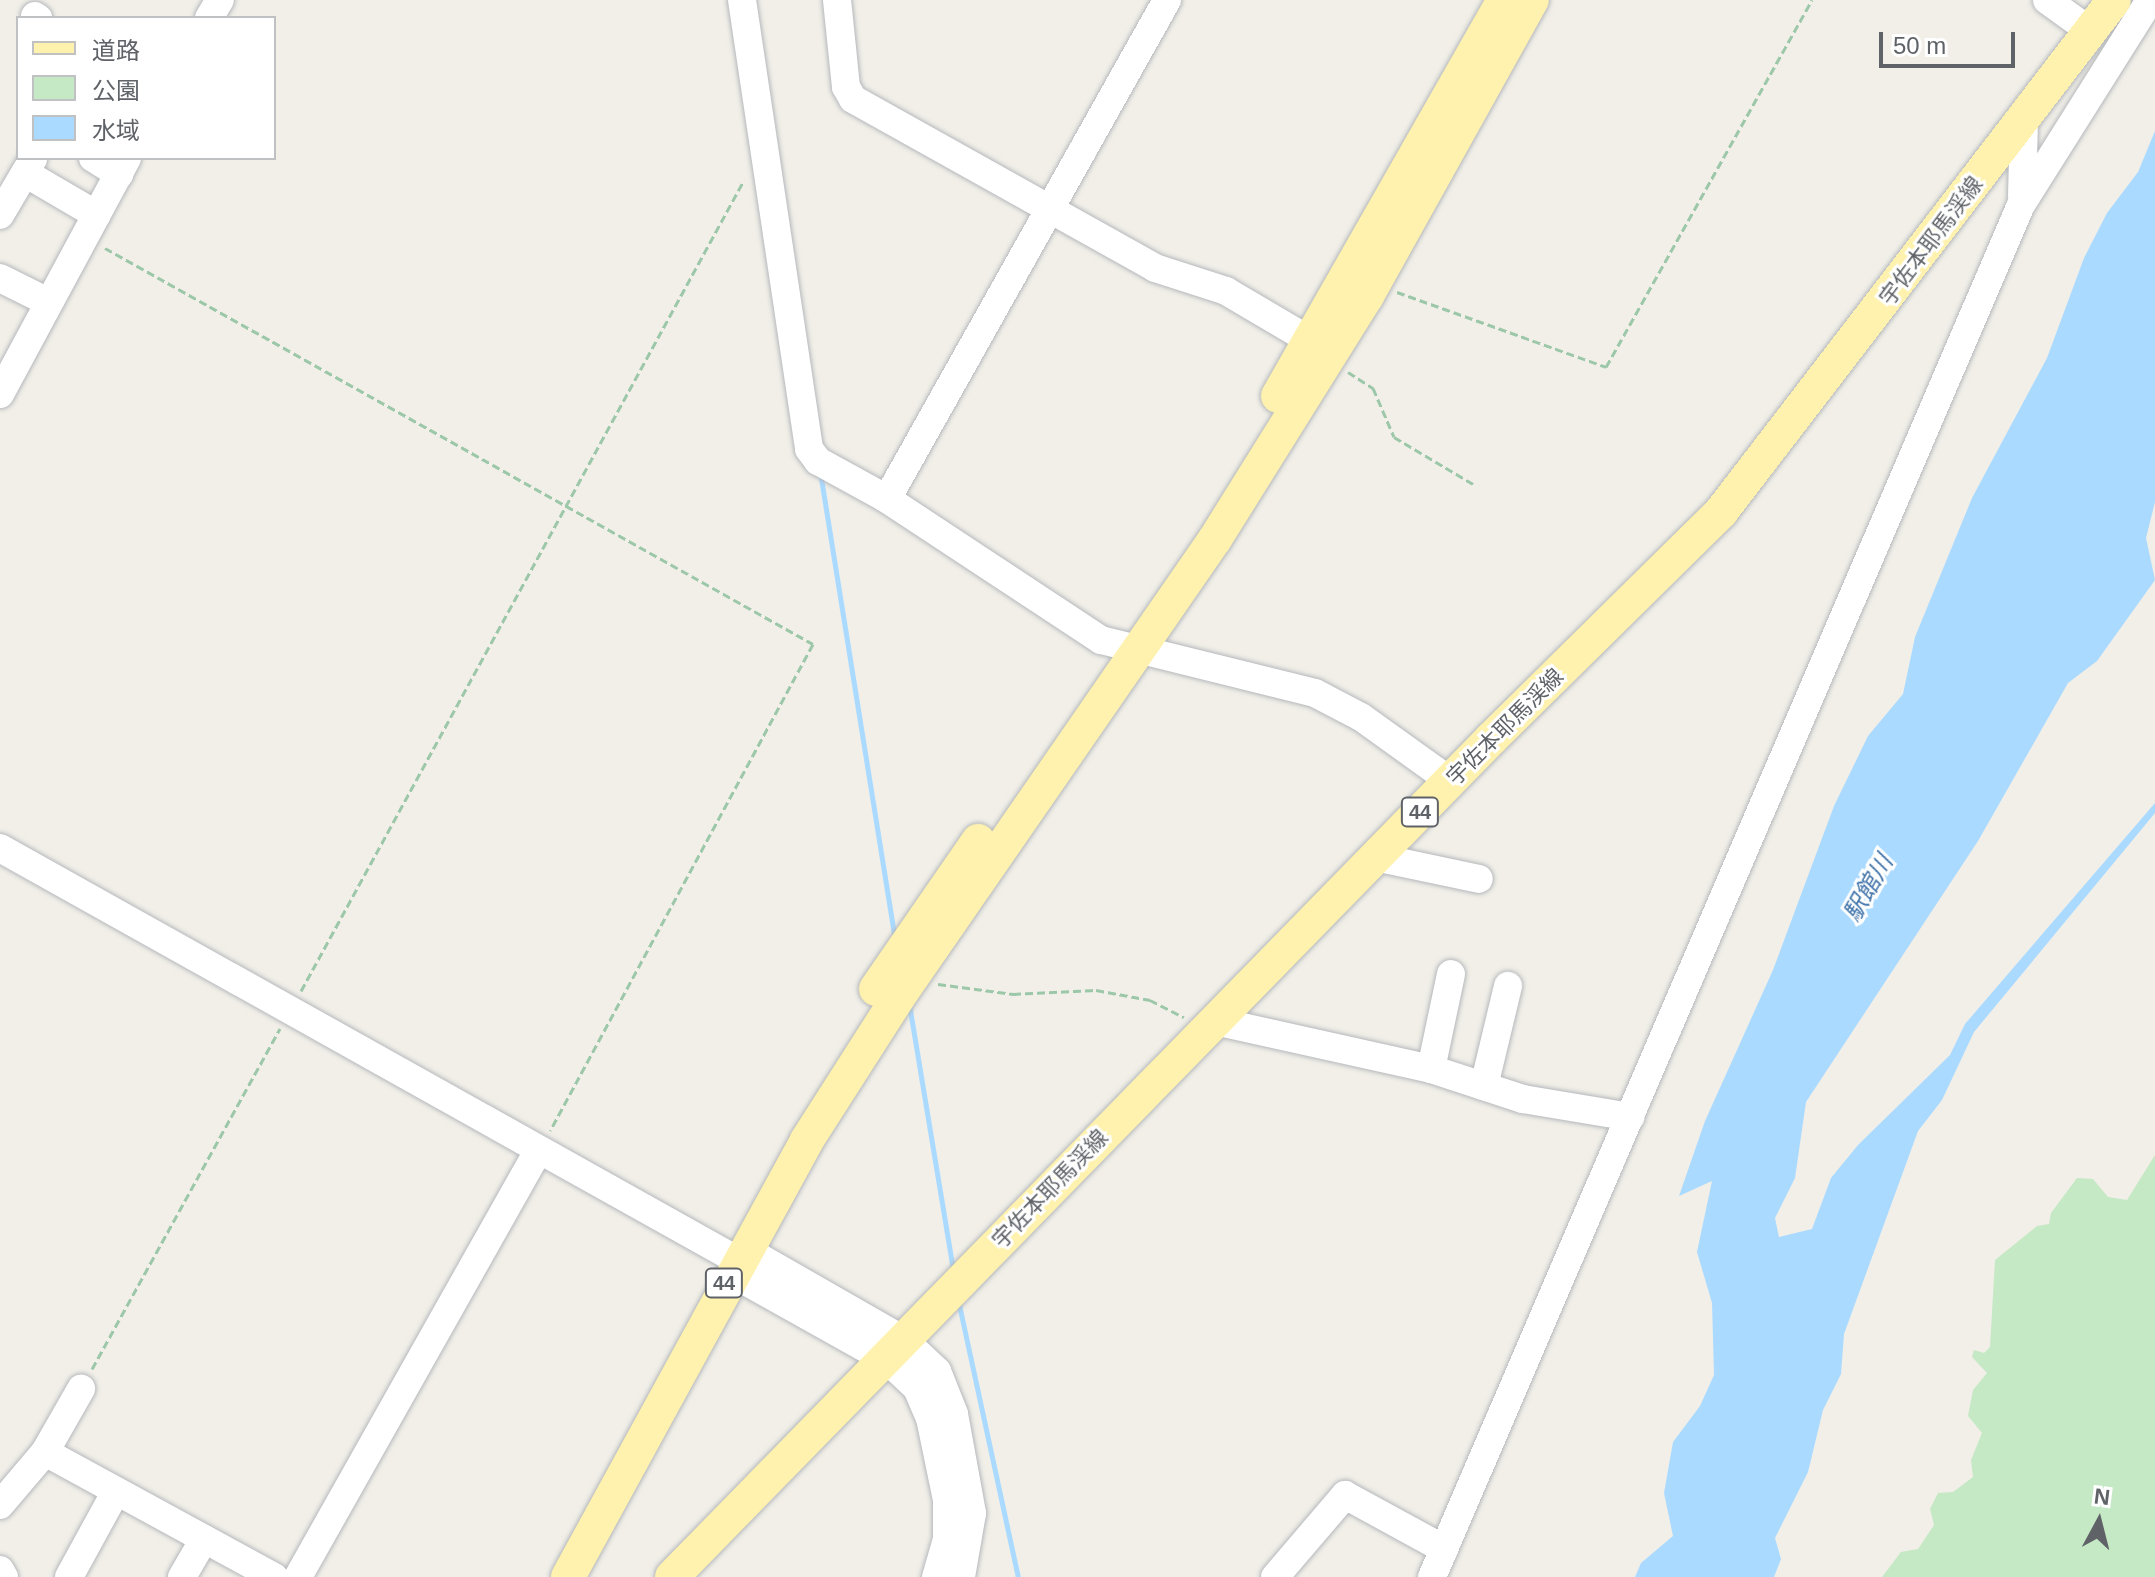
<!DOCTYPE html>
<meta charset="utf-8">
<style>
body{margin:0}
#map{position:relative;width:2155px;height:1577px;overflow:hidden;background:#f1efe8;font-family:Arial,"Noto Sans JP",sans-serif}
div>[style]{position:absolute}
[style*='--x']{left:calc(var(--x)*1px);top:calc(var(--y)*1px);width:calc(var(--w)*1px);rotate:calc(var(--a)*1deg)}
.green>*{inset:0;background:#c5e8c5}
.water>*{inset:0;background:#aadaff}
.stream>*{height:5px;margin:-2.5px;padding:0 2.5px;transform-origin:2.5px;border-radius:2.5px;background:#aadaff}
.path>*{height:3px;margin-top:-1.5px;transform-origin:0;background:repeating-linear-gradient(90deg,#9cc7a9 0 8px,transparent 0 12px)}
.roads{filter:drop-shadow(0 0 2px #b5b8bc) drop-shadow(0 0 2px #b5b8bc)}
.minor>*{height:28px;margin:-14px;padding:0 14px;transform-origin:14px;border-radius:14px;background:#fff}
.major>*{height:34px;margin:-17px;padding:0 17px;transform-origin:17px;border-radius:17px;background:#fff2af}
span{translate:-50% -50%;white-space:nowrap;text-align:center;line-height:1.15;-webkit-text-stroke:6px #fff;paint-order:stroke}
.shield-label span{padding:2px 6px;background:#fff;border:2px solid;border-radius:6px;-webkit-text-stroke-width:0}
.shield-label{font-size:20px;color:#5f6368;font-weight:700}
.street-label{font-size:22px;color:#5f6368}
.water-label{font-size:24px;color:#4174aa;font-style:italic}
.legend{position:absolute;left:16px;top:16px;width:260px;height:144px;box-sizing:border-box;background:#fff;border:2px solid #bfc1c3;margin:0;padding:10px 14px;list-style:none;font-size:24px;color:#5f6368}
.legend li{display:flex;align-items:center;gap:16px;height:40px}
.legend b{width:40px;border:2px solid #bfc1c3}
.north{position:absolute;left:2059px;top:1481px;width:80px;height:80px;-webkit-text-stroke:6px #fff;paint-order:stroke;rotate:7deg;font-size:22px;font-weight:700;line-height:32px;text-align:center;color:#5f6368}
.north::after{content:'';display:block;margin:auto;width:28px;height:36px;background:#5f6368;clip-path:polygon(50% 0,100% 100%,50% 72%,0 100%)}
.scale{position:absolute;left:1879px;top:32px;width:136px;height:36px;box-sizing:border-box;border:4px solid #5f6368;border-top:0;padding-left:10px;font-size:24px;line-height:28px;white-space:nowrap;color:#5f6368;-webkit-text-stroke:6px #fff;paint-order:stroke}
</style>
<div id="map">
<div class="green">
<div style="clip-path:polygon(2155px 1155px,2155px 1577px,1882px 1577px,1901px 1552px,1918px 1549px,1934px 1525px,1930px 1509px,1938px 1493px,1953px 1492px,1973px 1477px,1971px 1460px,1982px 1433px,1968px 1416px,1973px 1390px,1987px 1373px,1972px 1357px,1974px 1350px,1984px 1353px,1990px 1347px,1995px 1260px,2037px 1226px,2049px 1224px,2051px 1213px,2077px 1178px,2093px 1179px,2108px 1197px,2127px 1200px)"></div>
</div>
<div class="water">
<div style="clip-path:polygon(2155px 131px,2155px 502px,2146px 538px,2155px 580px,2097px 661px,2068px 683px,1978px 841px,1806px 1102px,1795px 1178px,1775px 1218px,1779px 1237px,1812px 1229px,1831px 1178px,1858px 1145px,1950px 1055px,1965px 1024px,2155px 803px,2155px 813px,1974px 1032px,1942px 1100px,1918px 1131px,1844px 1334px,1841px 1374px,1823px 1410px,1808px 1472px,1775px 1538px,1781px 1559px,1774px 1577px,1635px 1577px,1641px 1563px,1673px 1536px,1664px 1493px,1673px 1442px,1700px 1406px,1714px 1375px,1712px 1303px,1697px 1252px,1712px 1181px,1679px 1196px,1705px 1121px,1773px 970px,1834px 806px,1868px 736px,1903px 694px,1915px 637px,1972px 498px,2047px 358px,2084px 258px,2107px 213px,2138px 172px)"></div>
</div>
<div class="stream">
<div style="--x:820;--y:472;--w:474;--a:80.9"></div>
<div style="--x:909;--y:1004;--w:271;--a:80.6"></div>
<div style="--x:958;--y:1300;--w:283;--a:77.8"></div>
</div>
<div class="path">
<div style="--x:105;--y:248;--w:811;--a:29.22"></div>
<div style="--x:813;--y:644;--w:553;--a:118.37"></div>
<div style="--x:1397;--y:292;--w:222;--a:19.7"></div>
<div style="--x:1606;--y:367;--w:421;--a:-60.7"></div>
<div style="--x:1348;--y:372;--w:30;--a:33"></div>
<div style="--x:1373;--y:388;--w:53;--a:66.8"></div>
<div style="--x:1394;--y:437;--w:92;--a:30.7"></div>
<div style="--x:938;--y:984;--w:76;--a:7.6"></div>
<div style="--x:1013;--y:994;--w:83;--a:-2.8"></div>
<div style="--x:1096;--y:990;--w:55;--a:10.5"></div>
<div style="--x:1150;--y:1000;--w:38;--a:27"></div>
<div style="--x:301;--y:991;--w:924;--a:-61.35"></div>
<div style="--x:92;--y:1369;--w:389;--a:-61.1"></div>
</div>
<div class="roads">
<div class="minor">
<div style="--x:742;--y:0;--w:454;--a:81.5"></div>
<div style="--x:809;--y:449;--w:15;--a:53"></div>
<div style="--x:818;--y:461;--w:79;--a:28.8"></div>
<div style="--x:887;--y:499;--w:256;--a:33.4"></div>
<div style="--x:1101;--y:640;--w:220;--a:13.9"></div>
<div style="--x:1315;--y:693;--w:52;--a:27.6"></div>
<div style="--x:1361;--y:717;--w:110;--a:35.7"></div>
<div style="--x:837;--y:0;--w:87;--a:84.1"></div>
<div style="--x:846;--y:87;--w:14;--a:60"></div>
<div style="--x:853;--y:99;--w:346;--a:29.2"></div>
<div style="--x:1155;--y:268;--w:75;--a:17.9"></div>
<div style="--x:1226;--y:291;--w:99;--a:30.5"></div>
<div style="--x:2047;--y:0;--w:53;--a:35.8"></div>
<div style="--x:35;--y:16;--w:4;--a:34"></div>
<div style="--x:209;--y:18;--w:21;--a:-59"></div>
<div style="--x:93;--y:158;--w:31;--a:32"></div>
<div style="--x:25;--y:173;--w:83;--a:30.3"></div>
<div style="--x:2022;--y:196;--w:78;--a:-88.5"></div>
<div style="--x:0;--y:215;--w:65;--a:-59.5"></div>
<div style="--x:0;--y:278;--w:51;--a:26.6"></div>
<div style="--x:0;--y:394;--w:268;--a:-61.7"></div>
<div style="--x:887;--y:499;--w:572;--a:-60.7"></div>
<div style="--x:0;--y:848;--w:844;--a:29.21"></div>
<div style="--x:737;--y:1260;--w:19;--a:-16"></div>
<div style="--x:755;--y:1255;--w:173;--a:29.8"></div>
<div style="--x:905;--y:1341;--w:44;--a:43.2"></div>
<div style="--x:937;--y:1371;--w:46;--a:68.4"></div>
<div style="--x:954;--y:1414;--w:101;--a:79.7"></div>
<div style="--x:972;--y:1513;--w:65;--a:99.8"></div>
<div style="--x:1375;--y:857;--w:106;--a:11.9"></div>
<div style="--x:1215;--y:1021;--w:221;--a:12.5"></div>
<div style="--x:1431;--y:1069;--w:97;--a:18.1"></div>
<div style="--x:1523;--y:1099;--w:109;--a:9.5"></div>
<div style="--x:1431;--y:1069;--w:97;--a:-78.1"></div>
<div style="--x:1484;--y:1086;--w:103;--a:-76.5"></div>
<div style="--x:737;--y:1260;--w:18;--a:81"></div>
<div style="--x:740;--y:1278;--w:168;--a:29.2"></div>
<div style="--x:887;--y:1360;--w:41;--a:43"></div>
<div style="--x:917;--y:1388;--w:33;--a:67"></div>
<div style="--x:930;--y:1418;--w:84;--a:78.3"></div>
<div style="--x:947;--y:1500;--w:39;--a:90"></div>
<div style="--x:947;--y:1539;--w:40;--a:106"></div>
<div style="--x:45;--y:1452;--w:261;--a:28.6"></div>
<div style="--x:0;--y:1505;--w:70;--a:-49.7"></div>
<div style="--x:45;--y:1452;--w:73;--a:-60.3"></div>
<div style="--x:0;--y:1570;--w:8;--a:60"></div>
<div style="--x:69;--y:1577;--w:98;--a:-61.3"></div>
<div style="--x:182;--y:1577;--w:44;--a:-59.9"></div>
<div style="--x:298;--y:1577;--w:490;--a:-60.6"></div>
<div style="--x:1275;--y:1577;--w:108;--a:-49.5"></div>
<div style="--x:1345;--y:1495;--w:113;--a:28.6"></div>
<div style="--x:1432;--y:1577;--w:1493;--a:-66.77"></div>
<div style="--x:2021;--y:205;--w:242;--a:-57.8"></div>
</div>
<div class="major">
<div style="--x:1278;--y:396;--w:456;--a:-60.3"></div>
<div style="--x:876;--y:989;--w:180;--a:-55.4"></div>
<div style="--x:568;--y:1577;--w:498;--a:-61.3"></div>
<div style="--x:807;--y:1140;--w:167;--a:-57.4"></div>
<div style="--x:897;--y:999;--w:559;--a:-55.34"></div>
<div style="--x:1215;--y:539;--w:287;--a:-58"></div>
<div style="--x:1367;--y:296;--w:339;--a:-60.9"></div>
<div style="--x:672;--y:1577;--w:1173;--a:-45.66"></div>
<div style="--x:1492;--y:738;--w:322;--a:-44.6"></div>
<div style="--x:1721;--y:512;--w:645;--a:-52.49"></div>
</div>
</div>
<div class="shield-label">
<span style="left:1420px;top:812px">44</span>
<span style="left:724px;top:1283px">44</span>
</div>
<div class="street-label">
<span style="left:1931px;top:241px;rotate:-53deg">宇佐本耶馬渓線</span>
<span style="left:1505px;top:727px;rotate:-45deg">宇佐本耶馬渓線</span>
<span style="left:1050px;top:1189px;rotate:-46deg">宇佐本耶馬渓線</span>
</div>
<div class="water-label">
<span style="left:1868px;top:888px;rotate:-60deg">駅館川</span>
</div>
<ul class="legend">
<li><b style="height:10px;background:#fff2af"></b>道路</li>
<li><b style="height:22px;background:#c5e8c5"></b>公園</li>
<li><b style="height:22px;background:#aadaff"></b>水域</li>
</ul>
<div class="north">N</div>
<div class="scale">50 m</div>
</div>
